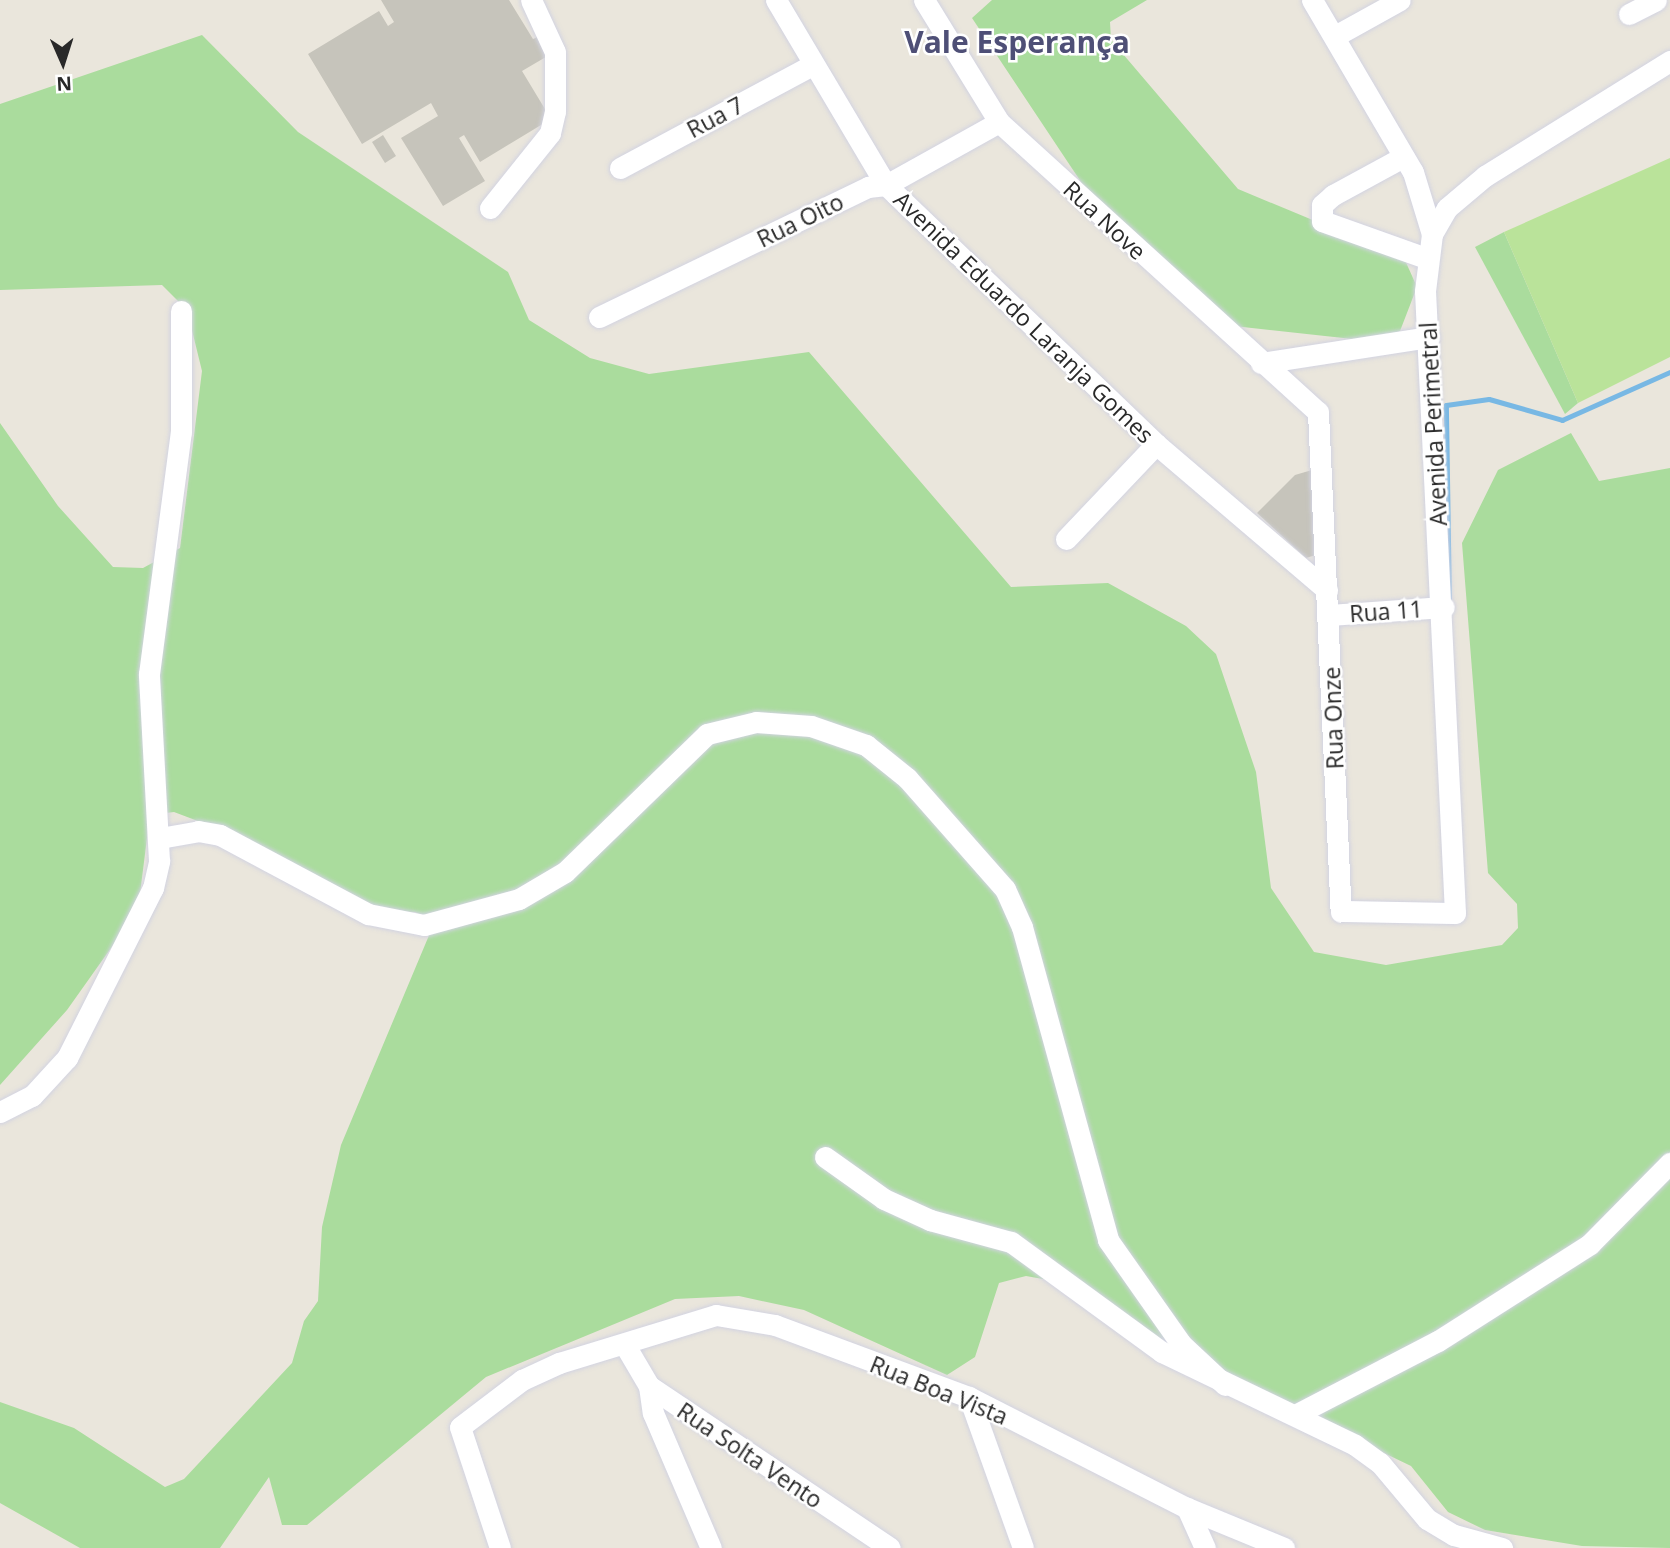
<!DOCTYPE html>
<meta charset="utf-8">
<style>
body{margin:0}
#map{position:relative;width:1670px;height:1548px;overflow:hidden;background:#eae6dc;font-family:"Open Sans",sans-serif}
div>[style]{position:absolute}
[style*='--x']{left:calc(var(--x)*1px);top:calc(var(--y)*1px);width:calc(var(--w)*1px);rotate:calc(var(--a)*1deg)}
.green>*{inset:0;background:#aadc9d}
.pitch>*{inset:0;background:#bae39a}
.stream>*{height:5px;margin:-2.5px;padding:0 2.5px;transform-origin:2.5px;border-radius:2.5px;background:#78b8e4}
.building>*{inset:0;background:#c6c4bb}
.roads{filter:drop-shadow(0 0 2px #d2d3e1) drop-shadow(0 0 2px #d2d3e1)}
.minor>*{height:21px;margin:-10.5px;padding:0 10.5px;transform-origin:10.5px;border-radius:10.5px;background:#fff}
span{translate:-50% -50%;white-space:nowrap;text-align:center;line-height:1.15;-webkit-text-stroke:5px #fff;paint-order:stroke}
.street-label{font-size:23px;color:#292929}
.district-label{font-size:30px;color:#4e4f76;font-weight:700}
.north{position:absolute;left:28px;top:28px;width:70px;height:70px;-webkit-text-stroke:5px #fff;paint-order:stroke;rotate:177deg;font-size:19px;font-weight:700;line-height:28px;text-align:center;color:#292929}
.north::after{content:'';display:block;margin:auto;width:24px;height:32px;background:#292929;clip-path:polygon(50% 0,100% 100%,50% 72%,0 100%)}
</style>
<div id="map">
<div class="green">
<div style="clip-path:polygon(992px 0,1147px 0,1110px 22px,1111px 40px,1238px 189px,1404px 258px,1417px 287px,1400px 331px,1380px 342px,1225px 325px,1091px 197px,972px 18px)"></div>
<div style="clip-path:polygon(202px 35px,298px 132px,508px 272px,529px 320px,590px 358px,649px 374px,809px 352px,1011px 587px,1108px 583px,1186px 626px,1216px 654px,1256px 772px,1271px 888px,1314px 952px,1386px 965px,1502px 945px,1518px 928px,1517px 904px,1488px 873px,1462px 543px,1498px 470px,1571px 433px,1599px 481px,1670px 468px,1670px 1548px,1582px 1546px,1485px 1530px,1448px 1512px,1411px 1466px,1195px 1362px,1083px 1286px,1026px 1276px,999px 1283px,975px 1357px,947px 1375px,804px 1310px,739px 1296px,675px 1299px,486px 1377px,307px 1525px,282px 1525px,269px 1477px,220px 1548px,80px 1548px,0 1503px,0 1402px,74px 1428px,165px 1487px,184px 1479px,292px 1363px,304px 1321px,318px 1301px,322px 1227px,341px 1145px,430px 933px,431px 920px,415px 912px,380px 917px,211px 826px,174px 812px,157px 814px,149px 822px,138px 910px,67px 1010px,0 1085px,0 423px,58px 506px,113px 567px,143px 568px,180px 548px,202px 371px,187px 310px,162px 285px,0 290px,0 104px)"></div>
<div style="clip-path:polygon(1504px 232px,1578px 403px,1565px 414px,1475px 247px)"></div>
</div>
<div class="pitch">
<div style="clip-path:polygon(1670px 158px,1670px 357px,1578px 403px,1504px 232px)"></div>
</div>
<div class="stream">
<div style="--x:1449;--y:605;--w:200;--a:-90.9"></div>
<div style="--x:1446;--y:405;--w:43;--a:-7.9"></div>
<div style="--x:1489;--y:399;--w:76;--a:16"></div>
<div style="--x:1562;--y:420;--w:118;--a:-24"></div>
</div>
<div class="building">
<div style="clip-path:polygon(381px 0,509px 0,533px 39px,540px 36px,551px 54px,522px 71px,551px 119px,480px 162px,464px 135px,459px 138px,485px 181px,443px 206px,401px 138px,438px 116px,431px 103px,362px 144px,308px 54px,379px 11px,388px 26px,394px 22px)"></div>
<div style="clip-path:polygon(383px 135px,396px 156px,385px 163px,372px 142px)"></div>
<div style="clip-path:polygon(1312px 470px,1319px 554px,1306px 558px,1257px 513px,1295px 475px)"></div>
</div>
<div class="roads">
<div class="minor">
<div style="--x:776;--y:0;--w:215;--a:59.3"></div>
<div style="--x:886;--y:185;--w:374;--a:43.8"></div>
<div style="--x:1156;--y:444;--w:225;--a:40.5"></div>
<div style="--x:924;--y:0;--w:143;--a:58.4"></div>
<div style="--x:999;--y:122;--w:431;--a:42.3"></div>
<div style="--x:1318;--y:412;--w:500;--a:87.4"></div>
<div style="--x:1341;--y:911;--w:114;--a:1"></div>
<div style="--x:1455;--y:913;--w:623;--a:-92.76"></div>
<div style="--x:1425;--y:291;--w:57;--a:-83"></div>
<div style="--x:1432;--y:234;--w:30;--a:-60"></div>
<div style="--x:1447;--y:208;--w:50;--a:-40.1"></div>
<div style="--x:1485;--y:176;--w:218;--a:-31.9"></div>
<div style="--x:1312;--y:0;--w:199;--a:59.6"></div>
<div style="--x:1413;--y:172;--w:65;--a:73"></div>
<div style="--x:1629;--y:14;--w:30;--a:-27"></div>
<div style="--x:1335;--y:36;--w:74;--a:-29"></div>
<div style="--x:1403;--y:157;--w:80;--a:151.5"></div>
<div style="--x:1333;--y:195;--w:15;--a:138"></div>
<div style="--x:1322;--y:205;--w:16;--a:90"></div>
<div style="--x:1322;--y:221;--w:110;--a:19.6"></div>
<div style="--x:620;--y:168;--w:216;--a:-28.2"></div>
<div style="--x:490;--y:208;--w:96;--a:-51.3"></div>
<div style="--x:550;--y:133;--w:23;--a:-77"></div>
<div style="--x:555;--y:111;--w:59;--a:-90"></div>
<div style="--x:555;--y:52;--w:57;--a:-114.8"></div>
<div style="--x:599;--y:317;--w:299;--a:-25.8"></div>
<div style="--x:868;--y:187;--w:18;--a:-6"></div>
<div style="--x:886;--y:185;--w:129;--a:-29.1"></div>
<div style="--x:1261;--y:363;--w:170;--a:-8.8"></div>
<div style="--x:1066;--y:539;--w:131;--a:-46.5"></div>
<div style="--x:1329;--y:615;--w:115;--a:-4"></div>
<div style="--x:160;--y:838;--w:39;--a:-10"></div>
<div style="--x:198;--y:831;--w:22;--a:10"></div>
<div style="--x:220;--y:835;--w:168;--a:28.1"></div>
<div style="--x:368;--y:914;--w:57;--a:11.1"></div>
<div style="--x:424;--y:925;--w:98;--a:-15.3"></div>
<div style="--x:519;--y:899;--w:53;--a:-30.4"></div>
<div style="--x:565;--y:872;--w:198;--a:-44.2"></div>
<div style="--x:707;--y:734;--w:50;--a:-13.8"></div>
<div style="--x:756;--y:722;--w:55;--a:4.2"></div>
<div style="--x:811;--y:726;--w:58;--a:19.1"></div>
<div style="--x:866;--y:745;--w:53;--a:38.8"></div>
<div style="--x:907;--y:778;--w:148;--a:48.6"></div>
<div style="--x:1005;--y:889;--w:42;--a:65.9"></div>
<div style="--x:1022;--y:927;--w:325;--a:74.6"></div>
<div style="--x:1108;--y:1240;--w:127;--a:54.9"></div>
<div style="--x:1181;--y:1344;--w:60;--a:43"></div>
<div style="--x:0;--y:1112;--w:36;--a:-27"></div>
<div style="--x:32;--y:1096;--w:52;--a:-47.4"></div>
<div style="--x:67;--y:1058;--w:191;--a:-63.2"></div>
<div style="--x:153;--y:888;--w:28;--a:-77"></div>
<div style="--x:159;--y:861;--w:187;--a:-93.1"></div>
<div style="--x:149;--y:674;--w:244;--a:-82.5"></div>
<div style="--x:181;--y:432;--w:121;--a:-90"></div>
<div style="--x:825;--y:1157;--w:72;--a:35.4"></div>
<div style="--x:884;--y:1199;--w:51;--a:24.5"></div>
<div style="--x:930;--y:1220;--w:84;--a:15.2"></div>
<div style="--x:1011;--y:1242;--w:187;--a:36.1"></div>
<div style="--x:1162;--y:1352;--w:214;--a:25.7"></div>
<div style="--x:1355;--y:1445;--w:31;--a:36"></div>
<div style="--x:1380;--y:1463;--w:73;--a:50"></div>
<div style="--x:1427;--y:1519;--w:31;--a:31"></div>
<div style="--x:1454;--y:1535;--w:50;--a:15.2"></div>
<div style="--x:626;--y:1347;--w:45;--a:59.5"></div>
<div style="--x:649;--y:1386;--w:290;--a:33.9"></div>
<div style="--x:649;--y:1386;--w:27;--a:82"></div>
<div style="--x:653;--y:1413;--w:147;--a:66.8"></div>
<div style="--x:969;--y:1397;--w:160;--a:70.3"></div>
<div style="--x:1295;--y:1415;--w:161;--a:-27.4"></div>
<div style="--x:1438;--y:1341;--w:180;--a:-32.5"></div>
<div style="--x:1590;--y:1244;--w:114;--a:-45.4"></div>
<div style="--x:1187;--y:1508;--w:44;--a:65.8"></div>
<div style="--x:500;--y:1548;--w:127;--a:-108.3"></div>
<div style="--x:460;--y:1427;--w:78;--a:-37.2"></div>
<div style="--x:522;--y:1380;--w:41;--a:-24.7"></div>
<div style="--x:559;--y:1363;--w:164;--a:-17"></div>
<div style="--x:716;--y:1315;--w:60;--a:9.6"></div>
<div style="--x:775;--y:1325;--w:207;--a:20.4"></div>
<div style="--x:969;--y:1397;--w:245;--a:27"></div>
<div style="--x:1187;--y:1508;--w:105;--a:22.4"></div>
</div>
</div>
<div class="street-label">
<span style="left:715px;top:117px;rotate:-28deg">Rua 7</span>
<span style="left:800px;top:220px;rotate:-26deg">Rua Oito</span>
<span style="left:1105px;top:220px;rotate:43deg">Rua Nove</span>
<span style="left:1024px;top:317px;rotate:44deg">Avenida Eduardo Laranja Gomes</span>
<span style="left:1433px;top:424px;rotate:-93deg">Avenida Perimetral</span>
<span style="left:1386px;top:611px;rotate:-4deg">Rua 11</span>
<span style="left:1333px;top:718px;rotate:-92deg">Rua Onze</span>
<span style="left:939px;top:1390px;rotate:22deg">Rua Boa Vista</span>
<span style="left:750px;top:1455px;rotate:34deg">Rua Solta Vento</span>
</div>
<div class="district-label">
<span style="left:1017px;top:42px">Vale Esperança</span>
</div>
<div class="north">N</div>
</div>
